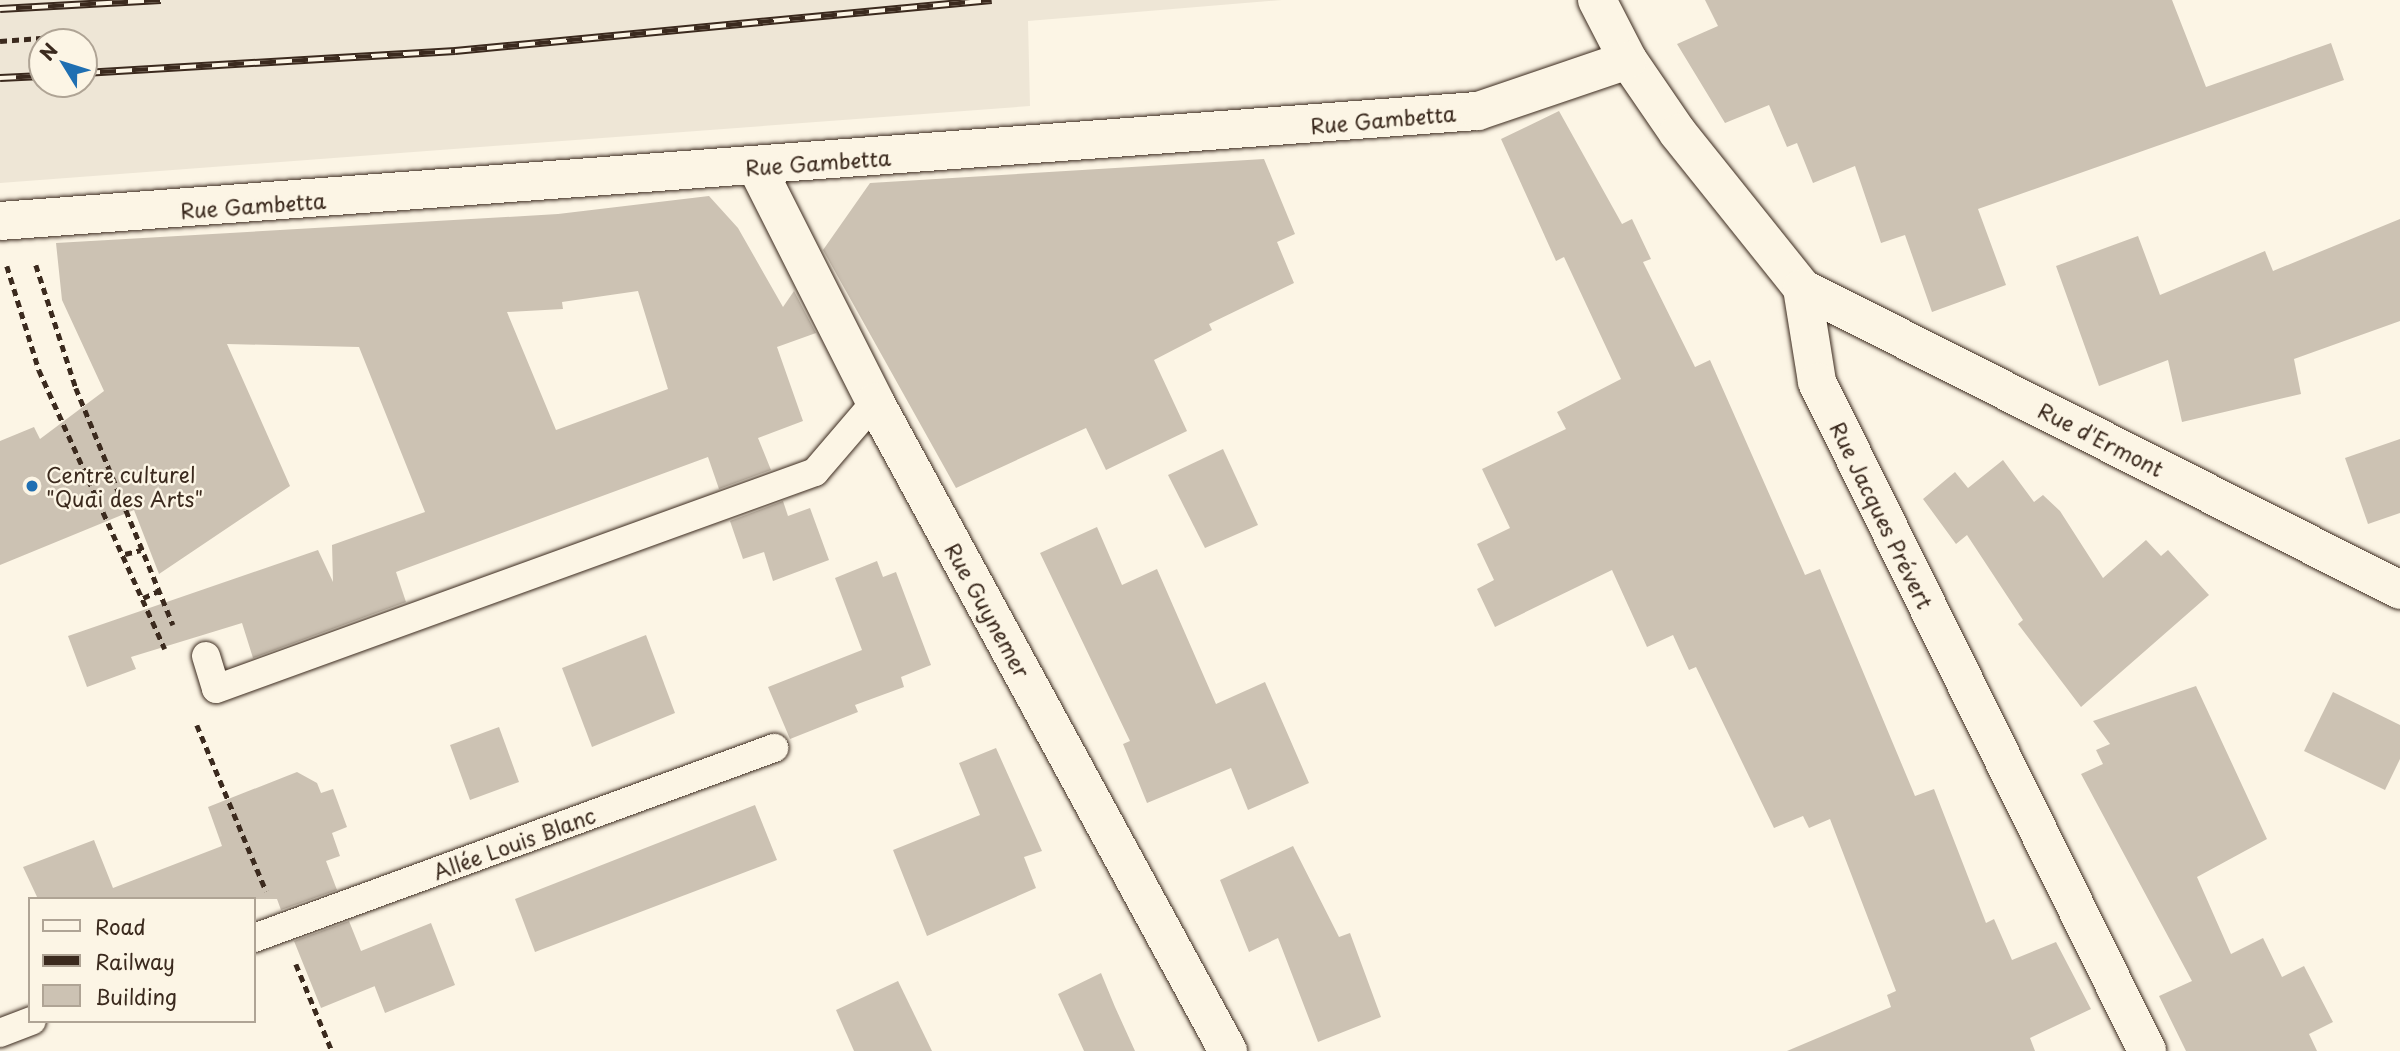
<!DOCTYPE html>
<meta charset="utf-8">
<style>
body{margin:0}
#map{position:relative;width:2400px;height:1051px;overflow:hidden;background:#fcf5e5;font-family:"Playpen Sans",sans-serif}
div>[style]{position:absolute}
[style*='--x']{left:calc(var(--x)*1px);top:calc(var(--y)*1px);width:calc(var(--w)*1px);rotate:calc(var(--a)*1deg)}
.built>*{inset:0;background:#eee6d6}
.building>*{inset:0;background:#ccc2b3}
.path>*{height:4.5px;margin-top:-2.25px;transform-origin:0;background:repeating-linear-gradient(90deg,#3b2a1e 0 7px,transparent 0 12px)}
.roads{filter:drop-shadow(0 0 2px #3b2a1e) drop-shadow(0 0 2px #3b2a1e)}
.service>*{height:28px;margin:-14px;padding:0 14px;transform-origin:14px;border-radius:14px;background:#fcf5e5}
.minor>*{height:38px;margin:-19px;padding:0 19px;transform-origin:19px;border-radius:19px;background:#fcf5e5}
.rail>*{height:8px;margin-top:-4px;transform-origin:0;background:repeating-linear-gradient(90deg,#fcf5e5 0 16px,#3b2a1e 0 32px);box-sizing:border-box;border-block:2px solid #3b2a1e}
.dots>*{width:19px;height:19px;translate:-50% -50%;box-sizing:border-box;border:4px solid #fcf5e5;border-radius:50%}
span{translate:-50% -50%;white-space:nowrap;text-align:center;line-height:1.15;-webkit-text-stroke:5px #fcf5e5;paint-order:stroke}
.street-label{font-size:21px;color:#3b2a1e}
.poi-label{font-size:21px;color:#3b2a1e}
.left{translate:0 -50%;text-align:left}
.legend{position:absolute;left:28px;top:897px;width:228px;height:126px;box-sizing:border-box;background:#fcf5e5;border:2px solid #afa495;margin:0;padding:9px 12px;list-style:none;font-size:21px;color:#3b2a1e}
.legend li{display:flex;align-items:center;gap:14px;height:35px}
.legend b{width:35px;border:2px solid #afa495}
.north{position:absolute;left:28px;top:28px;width:70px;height:70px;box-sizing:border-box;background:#fcf5e5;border:2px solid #afa495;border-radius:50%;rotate:308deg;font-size:19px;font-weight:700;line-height:28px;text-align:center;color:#3b2a1e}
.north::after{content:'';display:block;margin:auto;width:24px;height:32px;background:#1f6fb2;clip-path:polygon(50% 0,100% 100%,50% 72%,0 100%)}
</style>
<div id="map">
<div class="built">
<div style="clip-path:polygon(evenodd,0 0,1282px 0,1028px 21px,1030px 106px,0 183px,0 0,42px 42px,84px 42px,84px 84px,42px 84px,42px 42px)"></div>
</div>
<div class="building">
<div style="clip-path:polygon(1705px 0,2172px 0,2206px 87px,2331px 43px,2344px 80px,1978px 209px,2006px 285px,1932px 312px,1905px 235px,1881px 243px,1855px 166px,1813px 183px,1797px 143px,1787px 147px,1769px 105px,1725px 123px,1677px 44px,1718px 26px)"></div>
<div style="clip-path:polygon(1559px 111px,1622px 224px,1632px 219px,1651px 259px,1643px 262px,1695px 367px,1710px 360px,1805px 575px,1820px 569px,1915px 796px,1934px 789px,1986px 923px,1994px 919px,2012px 960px,2056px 942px,2091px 1009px,2030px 1038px,2035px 1051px,1787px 1051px,1891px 1007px,1887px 995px,1896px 991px,1830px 819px,1809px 828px,1803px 816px,1774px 828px,1696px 667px,1689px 670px,1673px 635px,1647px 647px,1612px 570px,1495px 627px,1477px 589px,1494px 580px,1477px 544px,1510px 528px,1482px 469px,1566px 429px,1557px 412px,1621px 379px,1564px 257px,1556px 261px,1501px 139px)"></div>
<div style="clip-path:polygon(1264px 159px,1295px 234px,1277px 242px,1294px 283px,1209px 324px,1212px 330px,1154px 360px,1187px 431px,1106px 470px,1086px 428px,956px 488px,823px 250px,870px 183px)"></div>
<div style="clip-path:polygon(evenodd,709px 196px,738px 228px,783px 307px,794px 291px,816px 333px,777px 347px,803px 421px,758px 438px,771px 470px,719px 489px,708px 457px,396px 572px,406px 602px,253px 658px,242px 623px,131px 657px,136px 669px,87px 687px,68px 636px,318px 550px,333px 582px,332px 545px,425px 512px,359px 347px,227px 344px,290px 486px,159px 574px,134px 510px,0 565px,0 441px,34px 427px,40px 439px,104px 391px,62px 300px,56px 243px,558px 214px,709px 196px,638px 291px,668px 389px,556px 430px,507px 312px,563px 309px,562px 302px,638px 291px)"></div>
<div style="clip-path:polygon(2400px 219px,2400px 321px,2294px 359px,2301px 394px,2182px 422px,2168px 360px,2099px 386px,2056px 266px,2138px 236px,2160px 295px,2265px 251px,2273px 271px)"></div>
<div style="clip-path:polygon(2400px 439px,2400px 513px,2368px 524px,2345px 458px)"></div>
<div style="clip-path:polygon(1223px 449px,1258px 525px,1205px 548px,1168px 475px)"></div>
<div style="clip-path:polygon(2003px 460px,2034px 502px,2043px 495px,2060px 511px,2103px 578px,2146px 540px,2161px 556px,2168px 550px,2209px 595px,2081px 707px,2018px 624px,2023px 620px,1967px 535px,1956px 544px,1923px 499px,1955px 472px,1968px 488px)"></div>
<div style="clip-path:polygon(783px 501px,788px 516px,810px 508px,829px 560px,773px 581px,764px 552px,743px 559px,730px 521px)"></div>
<div style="clip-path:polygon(1097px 527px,1122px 585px,1157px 569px,1216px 704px,1265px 682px,1309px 783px,1248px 810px,1231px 768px,1147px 803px,1123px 744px,1130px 741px,1040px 553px)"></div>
<div style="clip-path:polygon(877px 561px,883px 577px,896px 572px,931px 665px,901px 677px,904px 687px,855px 705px,858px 712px,790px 739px,768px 687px,862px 650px,835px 578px)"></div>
<div style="clip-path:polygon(646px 635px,675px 713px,592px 747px,562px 668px)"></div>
<div style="clip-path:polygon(2196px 686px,2267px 839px,2197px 877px,2231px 954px,2263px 938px,2282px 977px,2304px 966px,2333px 1022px,2309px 1034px,2317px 1051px,2186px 1051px,2159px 996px,2192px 981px,2081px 774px,2103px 764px,2096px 750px,2110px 744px,2093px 721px)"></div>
<div style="clip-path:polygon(2333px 692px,2400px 725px,2400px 759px,2385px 790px,2304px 751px)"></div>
<div style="clip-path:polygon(499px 727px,519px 782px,470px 800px,450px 745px)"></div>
<div style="clip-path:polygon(996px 748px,1042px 851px,1024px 857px,1036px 888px,927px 936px,893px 850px,980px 815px,959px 763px)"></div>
<div style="clip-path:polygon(297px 772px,317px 783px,321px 793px,333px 789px,347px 827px,332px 833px,340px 856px,326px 861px,337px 890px,281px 910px,277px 899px,38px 899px,23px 867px,94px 840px,113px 888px,222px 846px,208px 807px)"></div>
<div style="clip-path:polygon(755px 805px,777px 860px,535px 952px,515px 899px)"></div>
<div style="clip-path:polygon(1293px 846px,1339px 937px,1350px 933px,1381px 1017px,1318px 1042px,1278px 938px,1249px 952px,1220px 880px)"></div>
<div style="clip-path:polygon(349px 921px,361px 951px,431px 923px,455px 985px,385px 1013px,363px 956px,375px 986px,321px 1008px,294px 941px)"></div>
<div style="clip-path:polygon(1101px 973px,1115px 1007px,1135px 1051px,1084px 1051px,1058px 994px)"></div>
<div style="clip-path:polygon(898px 981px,932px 1051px,854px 1051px,836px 1010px)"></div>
</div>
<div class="path">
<div style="--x:0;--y:41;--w:54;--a:-4.2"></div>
<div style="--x:36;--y:265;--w:129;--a:72"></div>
<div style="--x:76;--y:388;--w:256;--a:67.7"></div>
<div style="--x:7;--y:266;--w:109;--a:72.9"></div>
<div style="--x:39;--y:370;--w:306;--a:65.7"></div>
<div style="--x:125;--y:554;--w:16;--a:-14"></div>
<div style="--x:143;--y:598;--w:17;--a:-24"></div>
<div style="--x:197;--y:725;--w:180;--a:67.4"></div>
<div style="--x:296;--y:964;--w:94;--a:67.5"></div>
</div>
<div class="roads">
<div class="service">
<div style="--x:206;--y:656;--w:34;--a:73"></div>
<div style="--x:216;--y:689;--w:637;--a:-19.91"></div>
<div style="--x:815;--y:472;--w:92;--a:-49.4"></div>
<div style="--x:254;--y:938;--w:554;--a:-20.07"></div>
<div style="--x:0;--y:1033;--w:34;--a:-21"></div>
</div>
<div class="minor">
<div style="--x:1597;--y:0;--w:68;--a:62.7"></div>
<div style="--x:1628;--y:60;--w:88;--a:55.6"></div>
<div style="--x:1678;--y:133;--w:198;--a:51.3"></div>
<div style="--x:1802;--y:288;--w:95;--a:80.9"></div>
<div style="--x:1817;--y:382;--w:746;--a:63.74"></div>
<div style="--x:756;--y:166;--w:264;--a:63.2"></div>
<div style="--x:875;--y:402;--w:739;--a:61.46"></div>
<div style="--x:0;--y:221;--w:1482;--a:-4.26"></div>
<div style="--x:1478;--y:111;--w:158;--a:-18.8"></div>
<div style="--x:1802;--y:288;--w:670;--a:26.79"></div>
</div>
</div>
<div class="rail">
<div style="--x:0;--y:9;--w:161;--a:-3.2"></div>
<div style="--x:84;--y:73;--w:372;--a:-3.4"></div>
<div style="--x:455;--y:51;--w:539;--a:-5.43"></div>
<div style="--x:0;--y:78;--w:42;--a:-2.7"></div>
</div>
<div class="dots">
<div style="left:32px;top:486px;background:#1f6fb2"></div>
</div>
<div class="street-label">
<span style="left:1383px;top:119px;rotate:-5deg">Rue Gambetta</span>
<span style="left:818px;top:162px;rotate:-4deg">Rue Gambetta</span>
<span style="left:253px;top:205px;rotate:-4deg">Rue Gambetta</span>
<span style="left:2101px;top:439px;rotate:27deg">Rue d'Ermont</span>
<span style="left:1882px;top:515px;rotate:64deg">Rue Jacques Prévert</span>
<span style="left:988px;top:610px;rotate:61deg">Rue Guynemer</span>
<span style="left:514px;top:843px;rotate:-20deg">Allée Louis Blanc</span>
</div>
<div class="poi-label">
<span class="left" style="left:46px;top:486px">Centre culturel<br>"Quai des Arts"</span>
</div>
<ul class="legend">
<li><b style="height:9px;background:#fcf5e5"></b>Road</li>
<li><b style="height:9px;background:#3b2a1e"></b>Railway</li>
<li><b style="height:19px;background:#ccc2b3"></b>Building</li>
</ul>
<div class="north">N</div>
</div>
